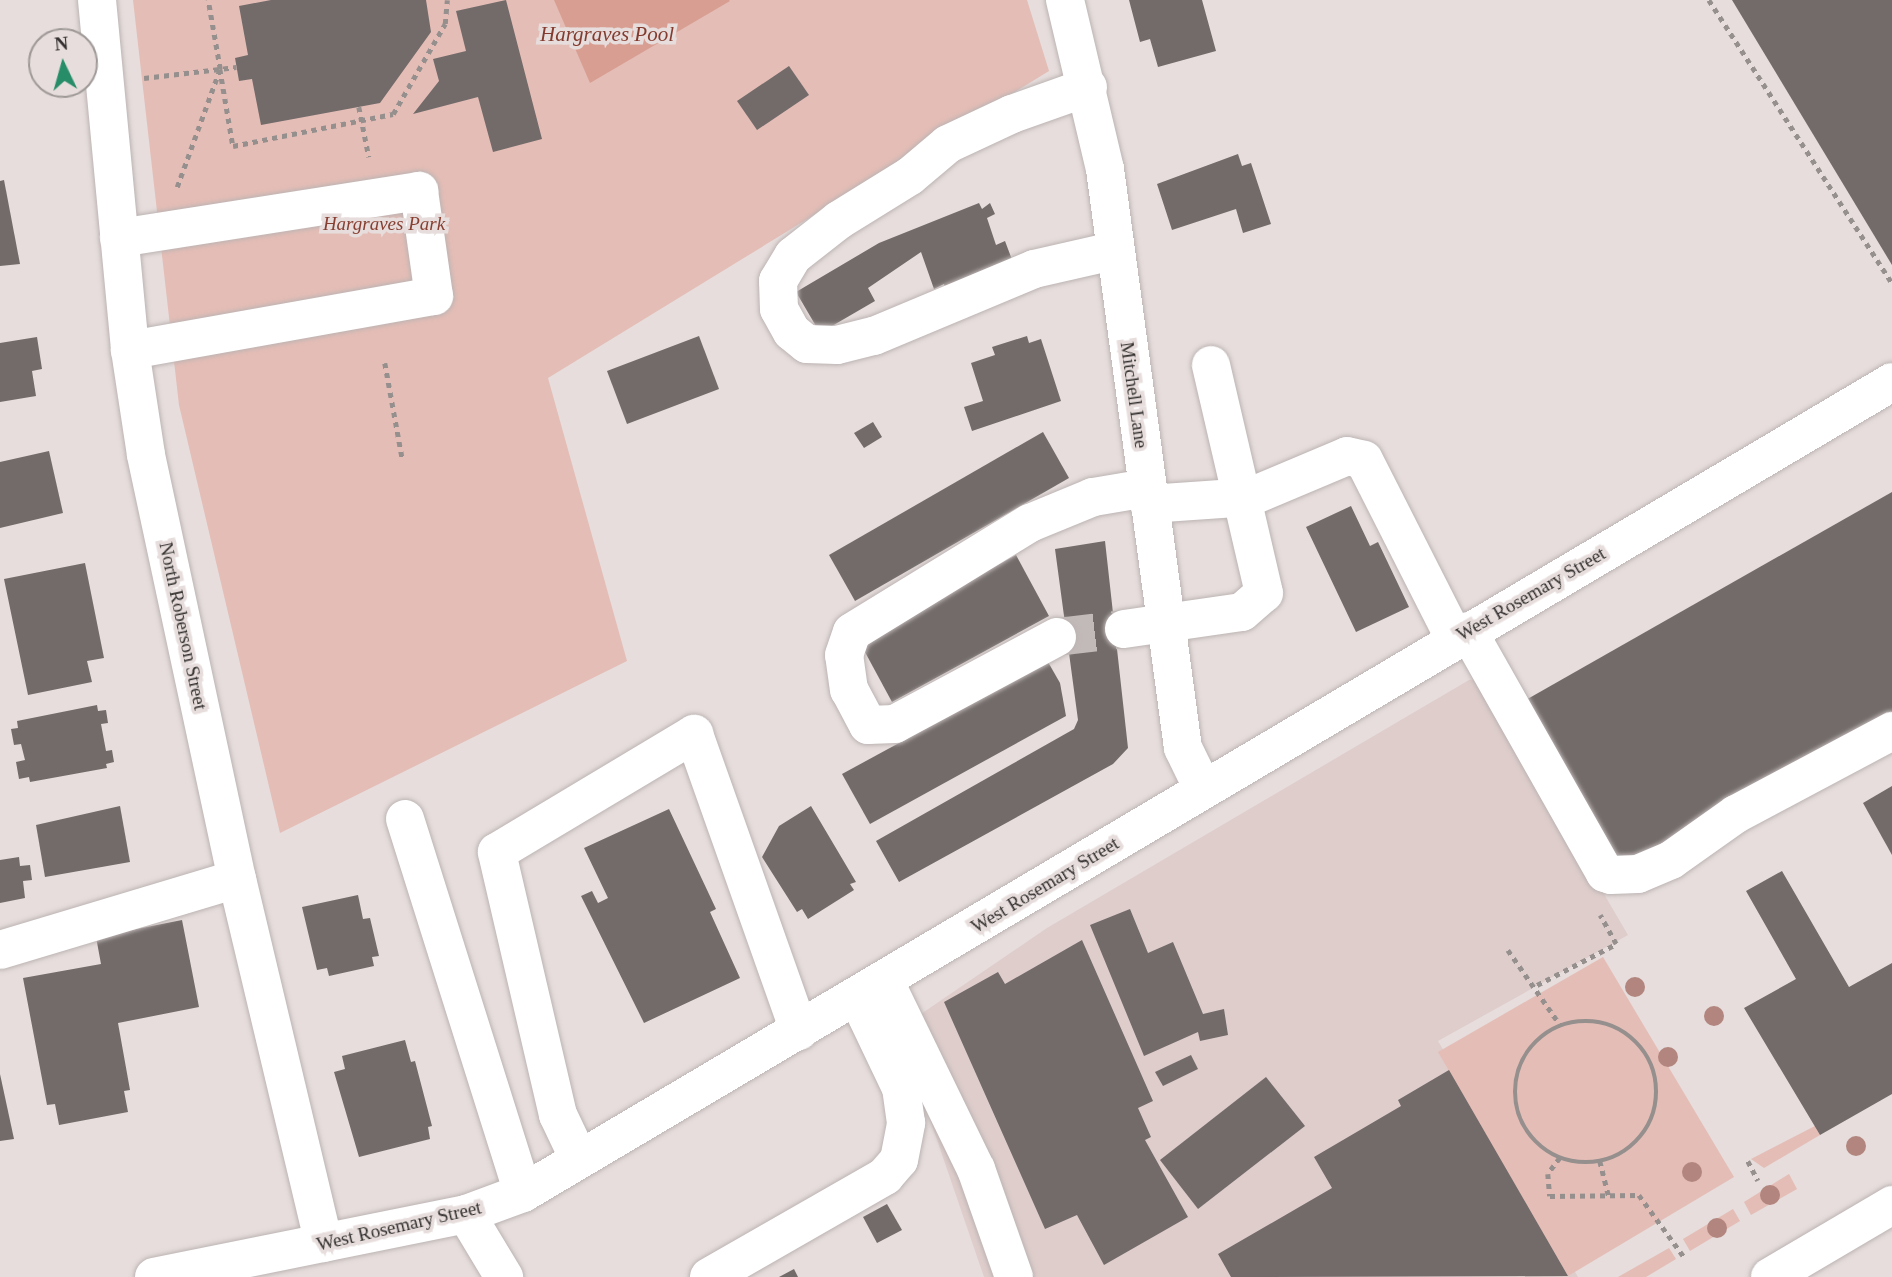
<!DOCTYPE html>
<style>
body{margin:0}
#map{position:relative;width:1892px;height:1277px;overflow:hidden;background:#e6dddc;font-family:"Times New Roman",serif}
div>[style]{position:absolute}
[style*='--x']{left:calc(var(--x)*1px);top:calc(var(--y)*1px);width:calc(var(--w)*1px);rotate:calc(var(--a)*1deg)}
.built>*{inset:0;background:#decdcb}
.green>*{inset:0;background:#e4bdb6}
.water>*{inset:0;background:#d89e92}
.building>*{inset:0;background:#726b6a}
.minor-tunnel>*{height:38px;margin-top:-19px;transform-origin:0;background:repeating-linear-gradient(90deg,#c2bab9 0 38px,transparent 0 57px)}
.path>*{height:4.5px;margin-top:-2.25px;transform-origin:0;background:repeating-linear-gradient(90deg,#958f8e 0 5px,transparent 0 10px)}
.path>.ring{margin:-2.25px;padding:0;box-sizing:content-box;background:none;border:4.5px solid #958f8e;border-radius:50%}
.roads{filter:drop-shadow(0 0 2px #bcb4b3) drop-shadow(0 0 2px #bcb4b3)}
.minor>*{height:38px;margin:-19px;padding:0 19px;transform-origin:19px;border-radius:19px;background:#fff}
.major>*{height:38px;margin:-19px;padding:0 19px;transform-origin:19px;border-radius:19px;background:#fff}
.trees>*{width:20px;height:20px;margin:-10px;border-radius:50%;background:#b2867e}
span{translate:-50% -50%;white-space:nowrap;text-align:center;line-height:1.15;-webkit-text-stroke:7px #e6dddc;paint-order:stroke}
.park-label{font-size:19px;color:#873f32;font-style:italic}
.street-label{font-size:19px;color:#33302f}
.water-label{font-size:21px;color:#823b2e;font-style:italic}
.north{position:absolute;left:28px;top:28px;width:70px;height:70px;box-sizing:border-box;background:#e6dddc;border:2px solid #9e9897;border-radius:50%;rotate:355deg;font-size:19px;font-weight:700;line-height:28px;text-align:center;color:#33302f}
.north::after{content:'';display:block;margin:auto;width:24px;height:32px;background:#278d69;clip-path:polygon(50% 0,100% 100%,50% 72%,0 100%)}
</style>
<div id="map">
<div class="built">
<div style="clip-path:polygon(1478px 679px,1628px 935px,1438px 1041px,1578px 1277px,984px 1277px,899px 1029px,1047px 928px,1469px 680px)"></div>
</div>
<div class="green">
<div style="clip-path:polygon(133px 0,1027px 0,1049px 71px,548px 378px,627px 661px,280px 833px,179px 405px)"></div>
<div style="clip-path:polygon(1603px 957px,1734px 1177px,1568px 1276px,1438px 1052px)"></div>
<div style="clip-path:polygon(1815px 1126px,1820px 1135px,1764px 1168px,1751px 1159px)"></div>
<div style="clip-path:polygon(1789px 1174px,1797px 1189px,1751px 1215px,1744px 1202px)"></div>
<div style="clip-path:polygon(1733px 1209px,1740px 1221px,1690px 1251px,1683px 1239px)"></div>
<div style="clip-path:polygon(1669px 1248px,1676px 1259px,1646px 1277px,1618px 1277px)"></div>
</div>
<div class="water">
<div style="clip-path:polygon(554px 0,729px 0,730px 1px,590px 83px)"></div>
</div>
<div class="building">
<div style="clip-path:polygon(271px 0,426px 0,431px 32px,380px 103px,261px 125px,252px 79px,239px 81px,235px 58px,248px 55px,239px 6px)"></div>
<div style="clip-path:polygon(506px 0,542px 139px,493px 152px,478px 97px,413px 114px,439px 81px,433px 59px,466px 51px,456px 11px)"></div>
<div style="clip-path:polygon(1129px 0,1202px 0,1216px 51px,1158px 67px,1150px 39px,1140px 42px)"></div>
<div style="clip-path:polygon(1732px 0,1892px 0,1892px 265px)"></div>
<div style="clip-path:polygon(789px 66px,809px 95px,757px 130px,737px 101px)"></div>
<div style="clip-path:polygon(1238px 154px,1242px 166px,1251px 163px,1271px 224px,1243px 233px,1236px 209px,1172px 230px,1157px 184px)"></div>
<div style="clip-path:polygon(4px 180px,20px 264px,0 266px,0 181px)"></div>
<div style="clip-path:polygon(979px 203px,982px 209px,990px 203px,995px 214px,987px 218px,996px 245px,1005px 241px,1014px 265px,948px 294px,944px 284px,934px 289px,921px 252px,868px 288px,875px 301px,820px 333px,796px 292px,879px 243px)"></div>
<div style="clip-path:polygon(699px 336px,719px 389px,627px 424px,607px 371px)"></div>
<div style="clip-path:polygon(1027px 336px,1029px 343px,1041px 339px,1061px 401px,972px 431px,964px 407px,983px 401px,971px 363px,995px 355px,992px 347px)"></div>
<div style="clip-path:polygon(37px 337px,42px 369px,32px 371px,36px 396px,0 402px,0 343px)"></div>
<div style="clip-path:polygon(873px 422px,882px 437px,864px 448px,854px 433px)"></div>
<div style="clip-path:polygon(1043px 432px,1069px 478px,855px 601px,829px 555px)"></div>
<div style="clip-path:polygon(49px 451px,63px 513px,0 528px,0 462px)"></div>
<div style="clip-path:polygon(1892px 492px,1892px 714px,1619px 868px,1524px 701px)"></div>
<div style="clip-path:polygon(1351px 506px,1370px 546px,1378px 542px,1409px 607px,1356px 632px,1306px 527px)"></div>
<div style="clip-path:polygon(1105px 541px,1128px 748px,1113px 764px,899px 882px,876px 841px,1074px 729px,1078px 720px,1055px 549px)"></div>
<div style="clip-path:polygon(1016px 555px,1049px 616px,892px 702px,859px 641px)"></div>
<div style="clip-path:polygon(85px 563px,104px 658px,87px 661px,92px 682px,28px 695px,4px 579px)"></div>
<div style="clip-path:polygon(1048px 662px,1060px 683px,1066px 716px,870px 824px,842px 774px)"></div>
<div style="clip-path:polygon(97px 705px,98px 711px,106px 710px,108px 723px,101px 724px,106px 751px,112px 750px,114px 762px,106px 764px,107px 768px,30px 782px,29px 777px,19px 779px,16px 762px,25px 760px,21px 744px,14px 745px,11px 729px,18px 728px,17px 721px)"></div>
<div style="clip-path:polygon(1892px 786px,1892px 855px,1863px 803px)"></div>
<div style="clip-path:polygon(120px 806px,130px 862px,45px 877px,36px 825px)"></div>
<div style="clip-path:polygon(811px 806px,856px 882px,850px 884px,854px 890px,808px 919px,802px 909px,797px 912px,762px 857px,779px 826px)"></div>
<div style="clip-path:polygon(669px 809px,716px 909px,710px 912px,740px 978px,644px 1023px,581px 896px,592px 891px,598px 903px,608px 898px,584px 848px)"></div>
<div style="clip-path:polygon(19px 857px,20px 866px,30px 865px,32px 880px,23px 881px,25px 898px,0 903px,0 860px)"></div>
<div style="clip-path:polygon(1782px 871px,1849px 987px,1892px 963px,1892px 1094px,1820px 1135px,1744px 1008px,1796px 979px,1746px 891px)"></div>
<div style="clip-path:polygon(358px 895px,363px 919px,370px 918px,379px 956px,372px 957px,374px 966px,329px 976px,327px 968px,317px 970px,302px 907px)"></div>
<div style="clip-path:polygon(1130px 909px,1148px 953px,1173px 942px,1203px 1014px,1224px 1009px,1228px 1035px,1200px 1041px,1198px 1032px,1144px 1056px,1090px 925px)"></div>
<div style="clip-path:polygon(182px 920px,199px 1007px,118px 1023px,130px 1090px,124px 1091px,128px 1112px,59px 1125px,55px 1104px,47px 1105px,23px 978px,101px 964px,96px 937px)"></div>
<div style="clip-path:polygon(1082px 940px,1153px 1101px,1138px 1108px,1151px 1137px,1145px 1140px,1188px 1217px,1104px 1265px,1077px 1215px,1045px 1229px,944px 1002px,998px 972px,1005px 984px)"></div>
<div style="clip-path:polygon(405px 1040px,411px 1062px,415px 1061px,432px 1126px,428px 1127px,430px 1139px,359px 1157px,334px 1072px,345px 1069px,342px 1056px)"></div>
<div style="clip-path:polygon(1191px 1055px,1198px 1069px,1163px 1086px,1155px 1072px)"></div>
<div style="clip-path:polygon(1449px 1070px,1568px 1276px,1231px 1277px,1218px 1254px,1332px 1188px,1314px 1157px,1401px 1106px,1398px 1100px)"></div>
<div style="clip-path:polygon(0 1074px,14px 1139px,0 1141px)"></div>
<div style="clip-path:polygon(1266px 1077px,1305px 1126px,1198px 1209px,1160px 1160px)"></div>
<div style="clip-path:polygon(887px 1204px,902px 1230px,877px 1243px,863px 1217px)"></div>
<div style="clip-path:polygon(794px 1269px,798px 1277px,779px 1277px)"></div>
</div>
<div class="minor-tunnel">
<div style="--x:1057;--y:637;--w:67;--a:-6.8"></div>
</div>
<div class="path">
<div style="--x:1709;--y:0;--w:337;--a:57.1"></div>
<div style="--x:220;--y:69;--w:78;--a:80.4"></div>
<div style="--x:233;--y:146;--w:163;--a:-11.3"></div>
<div style="--x:393;--y:114;--w:104;--a:-60"></div>
<div style="--x:445;--y:24;--w:24;--a:-85"></div>
<div style="--x:144;--y:78;--w:93;--a:-6.8"></div>
<div style="--x:359;--y:107;--w:51;--a:78.7"></div>
<div style="--x:177;--y:187;--w:126;--a:-70"></div>
<div style="--x:220;--y:69;--w:70;--a:-99.9"></div>
<div style="--x:385;--y:363;--w:96;--a:79.7"></div>
<div style="--x:1508;--y:950;--w:93;--a:55.1"></div>
<div style="--x:1537;--y:985;--w:89;--a:-27.4"></div>
<div style="--x:1616;--y:944;--w:33;--a:-119"></div>
<div class="ring" style="left:1515px;top:1021px;width:137.5px;height:137.5px"></div>
<div style="--x:1560;--y:1158;--w:20;--a:127"></div>
<div style="--x:1548;--y:1174;--w:22;--a:85"></div>
<div style="--x:1550;--y:1196;--w:89;--a:-0.6"></div>
<div style="--x:1639;--y:1195;--w:78;--a:53.9"></div>
<div style="--x:1600;--y:1161;--w:37;--a:76"></div>
<div style="--x:1748;--y:1161;--w:22;--a:63"></div>
</div>
<div class="roads">
<div class="minor">
<div style="--x:97;--y:0;--w:352;--a:84.6"></div>
<div style="--x:130;--y:350;--w:106;--a:81.3"></div>
<div style="--x:146;--y:455;--w:434;--a:77.9"></div>
<div style="--x:237;--y:879;--w:374;--a:76.6"></div>
<div style="--x:1065;--y:0;--w:174;--a:76.7"></div>
<div style="--x:1105;--y:169;--w:584;--a:82.33"></div>
<div style="--x:1183;--y:748;--w:46;--a:64"></div>
<div style="--x:1088;--y:87;--w:81;--a:160.4"></div>
<div style="--x:1012;--y:114;--w:71;--a:154.9"></div>
<div style="--x:948;--y:144;--w:50;--a:139.9"></div>
<div style="--x:910;--y:176;--w:84;--a:148.2"></div>
<div style="--x:839;--y:220;--w:58;--a:142"></div>
<div style="--x:793;--y:256;--w:29;--a:121"></div>
<div style="--x:778;--y:281;--w:28;--a:88"></div>
<div style="--x:779;--y:309;--w:26;--a:61"></div>
<div style="--x:792;--y:332;--w:19;--a:39"></div>
<div style="--x:807;--y:344;--w:30;--a:2"></div>
<div style="--x:837;--y:345;--w:38;--a:-14"></div>
<div style="--x:874;--y:336;--w:173;--a:-22.7"></div>
<div style="--x:1034;--y:269;--w:81;--a:-12.8"></div>
<div style="--x:119;--y:238;--w:304;--a:-8.9"></div>
<div style="--x:419;--y:191;--w:106;--a:81.9"></div>
<div style="--x:434;--y:296;--w:309;--a:169.9"></div>
<div style="--x:1149;--y:504;--w:101;--a:-4"></div>
<div style="--x:1250;--y:497;--w:105;--a:-22.9"></div>
<div style="--x:1347;--y:456;--w:17;--a:13"></div>
<div style="--x:1364;--y:460;--w:201;--a:63.1"></div>
<div style="--x:1124;--y:629;--w:119;--a:-8.2"></div>
<div style="--x:1242;--y:612;--w:29;--a:-41"></div>
<div style="--x:1264;--y:593;--w:234;--a:-103.1"></div>
<div style="--x:1468;--y:631;--w:278;--a:60.5"></div>
<div style="--x:1605;--y:873;--w:6;--a:18"></div>
<div style="--x:1611;--y:875;--w:27;--a:-2"></div>
<div style="--x:1638;--y:874;--w:36;--a:-23"></div>
<div style="--x:1671;--y:860;--w:80;--a:-35.3"></div>
<div style="--x:1736;--y:814;--w:177;--a:-28"></div>
<div style="--x:1057;--y:637;--w:184;--a:151.8"></div>
<div style="--x:895;--y:724;--w:27;--a:178"></div>
<div style="--x:868;--y:725;--w:40;--a:-118"></div>
<div style="--x:849;--y:690;--w:35;--a:-98"></div>
<div style="--x:844;--y:655;--w:24;--a:-71"></div>
<div style="--x:852;--y:632;--w:209;--a:-31.5"></div>
<div style="--x:1030;--y:523;--w:68;--a:-22.4"></div>
<div style="--x:1093;--y:497;--w:55;--a:-9.5"></div>
<div style="--x:405;--y:819;--w:392;--a:72.5"></div>
<div style="--x:0;--y:950;--w:247;--a:-16.7"></div>
<div style="--x:885;--y:982;--w:208;--a:64.1"></div>
<div style="--x:976;--y:1169;--w:114;--a:70.6"></div>
<div style="--x:579;--y:1159;--w:49;--a:-115.5"></div>
<div style="--x:558;--y:1115;--w:270;--a:-103.1"></div>
<div style="--x:497;--y:852;--w:230;--a:-30.9"></div>
<div style="--x:694;--y:734;--w:315;--a:70.5"></div>
<div style="--x:466;--y:1214;--w:74;--a:58.9"></div>
<div style="--x:154;--y:1277;--w:318;--a:-11.4"></div>
<div style="--x:466;--y:1214;--w:61;--a:-20.2"></div>
<div style="--x:523;--y:1193;--w:1591;--a:-30.64"></div>
<div style="--x:709;--y:1277;--w:203;--a:-29.8"></div>
<div style="--x:885;--y:1176;--w:21;--a:-49"></div>
<div style="--x:899;--y:1160;--w:38;--a:-79"></div>
<div style="--x:906;--y:1123;--w:35;--a:-98"></div>
<div style="--x:901;--y:1088;--w:100;--a:-115.5"></div>
</div>
<div class="major">
<div style="--x:1770;--y:1277;--w:142;--a:-30.5"></div>
</div>
</div>
<div class="trees">
<div style="left:1635px;top:987px"></div>
<div style="left:1714px;top:1016px"></div>
<div style="left:1668px;top:1057px"></div>
<div style="left:1856px;top:1146px"></div>
<div style="left:1692px;top:1172px"></div>
<div style="left:1770px;top:1195px"></div>
<div style="left:1717px;top:1228px"></div>
</div>
<div class="park-label">
<span style="left:384px;top:224px">Hargraves Park</span>
</div>
<div class="street-label">
<span style="left:1134px;top:395px;rotate:82deg">Mitchell Lane</span>
<span style="left:1531px;top:594px;rotate:-30deg">West Rosemary Street</span>
<span style="left:183px;top:626px;rotate:78deg">North Roberson Street</span>
<span style="left:1045px;top:885px;rotate:-31deg">West Rosemary Street</span>
<span style="left:399px;top:1226px;rotate:-13deg">West Rosemary Street</span>
</div>
<div class="water-label">
<span style="left:607px;top:34px">Hargraves Pool</span>
</div>
<div class="north">N</div>
</div>
